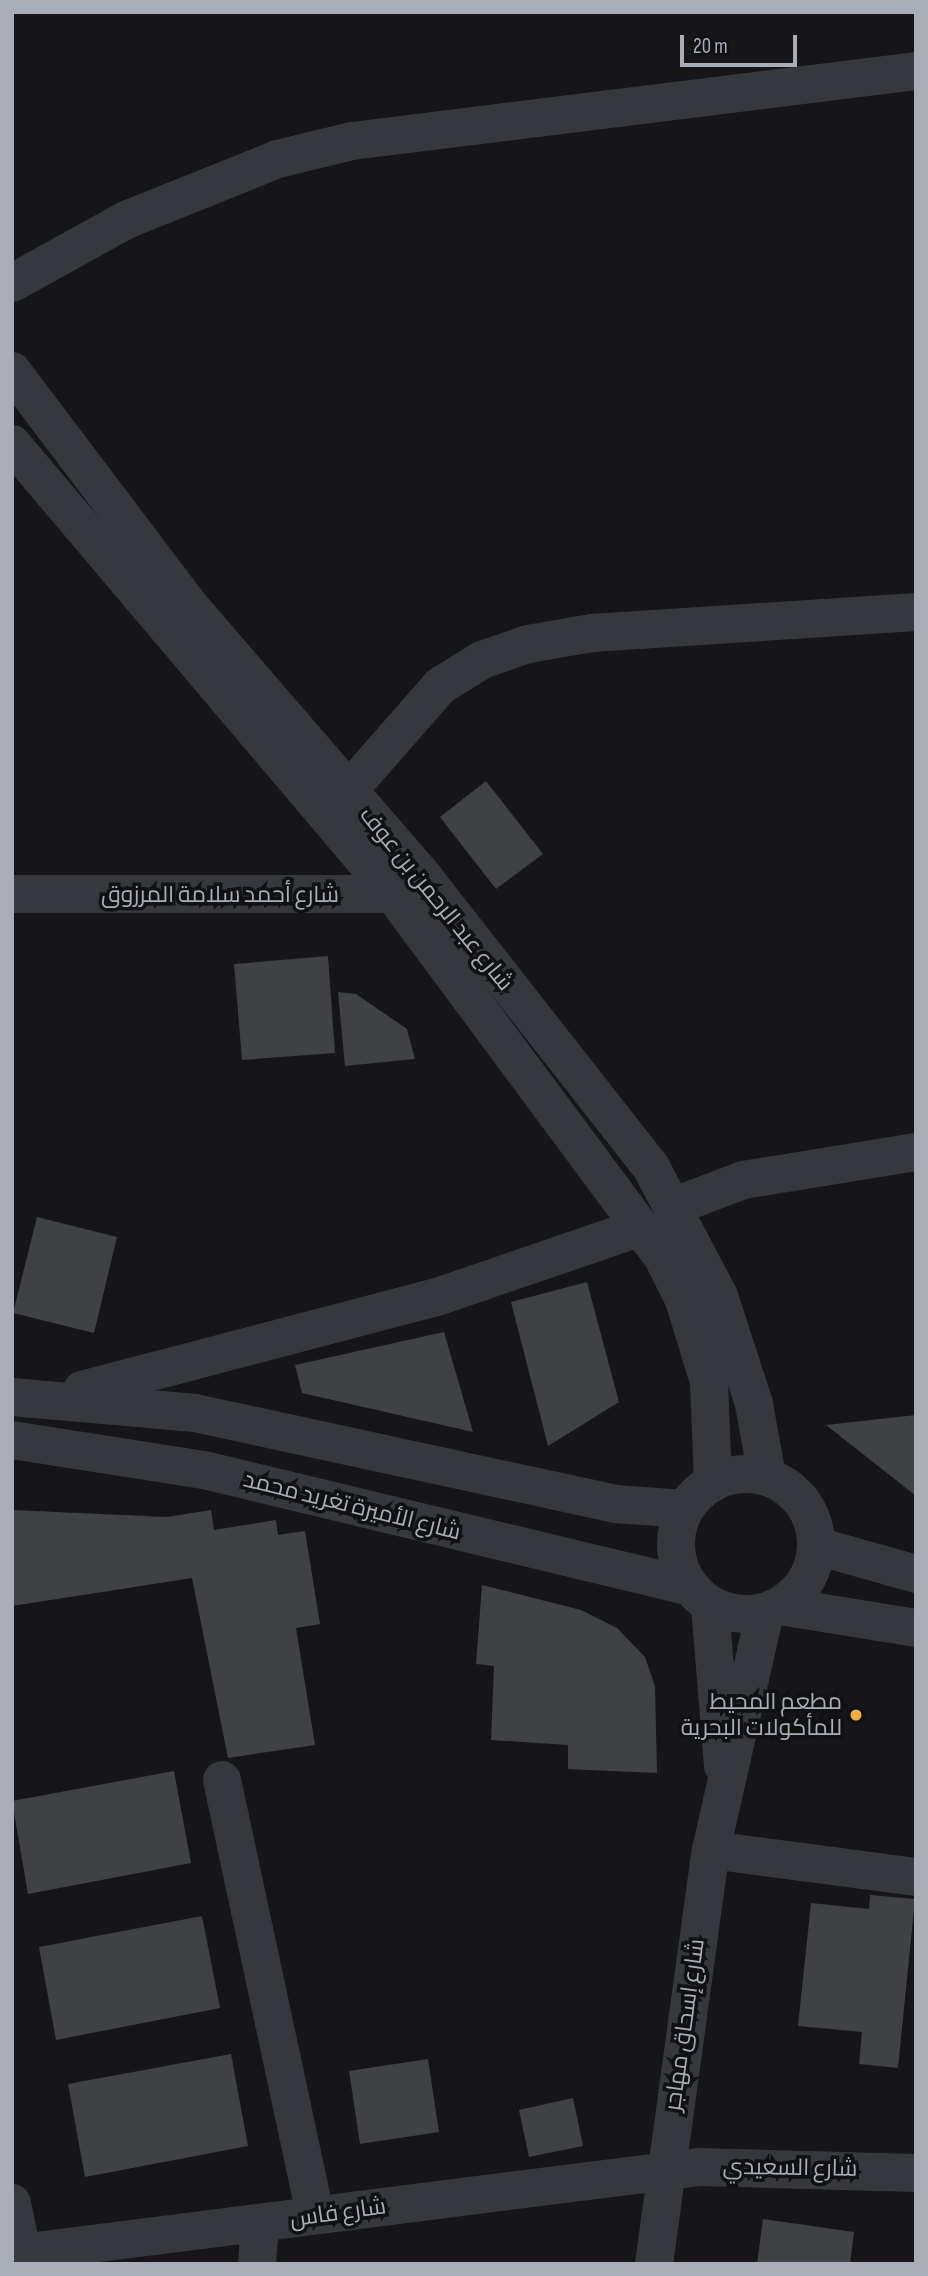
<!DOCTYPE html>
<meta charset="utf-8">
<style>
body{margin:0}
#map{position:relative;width:928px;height:2276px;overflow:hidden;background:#161618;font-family:"Sofia Sans Condensed",Cairo,sans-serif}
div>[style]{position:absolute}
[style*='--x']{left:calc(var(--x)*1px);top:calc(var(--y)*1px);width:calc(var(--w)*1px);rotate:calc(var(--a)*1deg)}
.building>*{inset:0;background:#404145}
.minor>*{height:38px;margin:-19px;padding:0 19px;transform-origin:19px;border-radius:19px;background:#37383d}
.minor>.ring{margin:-19px;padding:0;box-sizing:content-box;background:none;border:38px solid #37383d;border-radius:50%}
.dots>*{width:19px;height:19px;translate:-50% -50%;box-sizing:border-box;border:4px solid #111113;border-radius:50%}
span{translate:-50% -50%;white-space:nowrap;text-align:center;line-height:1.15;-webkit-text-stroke:7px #111113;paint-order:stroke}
.street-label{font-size:23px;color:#a8adb8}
.poi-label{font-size:23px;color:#a8adb8}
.right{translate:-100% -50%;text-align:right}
.frame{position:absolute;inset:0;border:14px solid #a8adb8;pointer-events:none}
.scale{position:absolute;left:680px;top:35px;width:117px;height:32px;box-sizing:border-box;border:4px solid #a8adb8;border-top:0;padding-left:9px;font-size:21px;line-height:24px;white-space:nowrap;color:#a8adb8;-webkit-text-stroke:5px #111113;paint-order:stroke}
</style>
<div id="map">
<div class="building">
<div style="clip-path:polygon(486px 781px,543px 854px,496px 889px,440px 817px)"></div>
<div style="clip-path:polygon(328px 956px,335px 1053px,242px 1060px,234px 964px)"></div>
<div style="clip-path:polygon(338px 992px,356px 994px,407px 1029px,415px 1059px,345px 1066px)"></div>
<div style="clip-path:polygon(37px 1217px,117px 1237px,94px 1333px,13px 1313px)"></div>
<div style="clip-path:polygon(587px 1282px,619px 1402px,548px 1446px,511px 1302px)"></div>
<div style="clip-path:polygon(444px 1332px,473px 1432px,302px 1393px,295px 1365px)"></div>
<div style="clip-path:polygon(916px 1415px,916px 1496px,826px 1425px)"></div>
<div style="clip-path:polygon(12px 1510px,167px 1517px,211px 1510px,214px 1530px,276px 1520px,278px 1535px,305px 1531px,320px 1624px,296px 1628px,315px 1745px,228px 1758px,192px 1578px,12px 1606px)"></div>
<div style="clip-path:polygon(482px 1585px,581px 1610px,617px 1628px,645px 1657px,655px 1686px,657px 1773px,568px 1769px,568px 1745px,491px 1740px,494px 1666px,476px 1664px)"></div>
<div style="clip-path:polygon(174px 1771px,191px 1863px,28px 1894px,12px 1801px)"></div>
<div style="clip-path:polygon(870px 1895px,915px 1899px,898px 2068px,859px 2064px,862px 2032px,798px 2026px,811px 1903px,869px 1909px)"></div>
<div style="clip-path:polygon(202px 1916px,220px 2008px,56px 2040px,39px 1947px)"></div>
<div style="clip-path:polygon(231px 2054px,248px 2146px,85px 2177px,68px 2084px)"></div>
<div style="clip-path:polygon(428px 2059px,439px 2132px,360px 2144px,349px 2071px)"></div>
<div style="clip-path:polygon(573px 2098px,583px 2146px,529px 2157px,519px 2110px)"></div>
<div style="clip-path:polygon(763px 2219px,854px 2232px,850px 2264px,757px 2264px)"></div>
</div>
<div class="minor">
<div style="--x:12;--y:283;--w:130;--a:-28.9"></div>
<div style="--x:126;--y:220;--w:164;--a:-21.9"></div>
<div style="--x:278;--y:159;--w:76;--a:-13.7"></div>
<div style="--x:352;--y:141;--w:568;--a:-7.07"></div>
<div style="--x:12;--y:371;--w:292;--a:52.9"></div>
<div style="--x:188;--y:604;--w:363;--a:49.2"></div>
<div style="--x:425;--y:879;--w:368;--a:51.9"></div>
<div style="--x:652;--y:1169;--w:144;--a:62.2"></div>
<div style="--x:719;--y:1296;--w:114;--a:72"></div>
<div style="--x:754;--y:1404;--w:74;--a:79.9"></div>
<div style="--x:12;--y:444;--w:590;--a:49.75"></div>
<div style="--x:393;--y:894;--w:451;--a:53.4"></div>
<div style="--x:662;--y:1256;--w:49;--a:63.4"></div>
<div style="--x:684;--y:1300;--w:86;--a:73"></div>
<div style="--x:709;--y:1382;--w:101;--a:87.7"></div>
<div style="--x:349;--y:790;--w:138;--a:-48.8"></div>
<div style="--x:440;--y:686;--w:49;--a:-31.8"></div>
<div style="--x:482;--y:660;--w:49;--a:-19.2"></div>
<div style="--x:528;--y:644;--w:65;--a:-9.8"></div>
<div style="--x:592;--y:633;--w:325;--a:-3.7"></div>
<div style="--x:12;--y:894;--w:381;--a:0"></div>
<div style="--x:393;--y:894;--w:16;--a:-27"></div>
<div style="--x:675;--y:1206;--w:73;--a:-20.9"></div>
<div style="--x:743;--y:1180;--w:175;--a:-9.2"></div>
<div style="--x:82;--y:1390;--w:367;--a:-14.7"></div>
<div style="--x:437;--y:1297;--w:216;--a:-18.9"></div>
<div style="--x:12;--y:1397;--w:184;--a:5"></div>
<div style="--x:195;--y:1413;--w:430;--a:12.2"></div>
<div style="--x:615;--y:1504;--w:70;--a:4.1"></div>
<div style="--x:12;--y:1440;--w:194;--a:8.9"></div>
<div style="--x:204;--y:1470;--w:500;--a:13.5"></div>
<div class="ring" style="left:676px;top:1474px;width:102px;height:102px"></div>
<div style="--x:817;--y:1546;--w:103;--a:15.8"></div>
<div style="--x:710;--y:1605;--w:161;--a:85.4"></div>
<div style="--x:780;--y:1606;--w:138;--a:9.2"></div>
<div style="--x:222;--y:1780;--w:444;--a:77.9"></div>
<div style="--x:711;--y:1850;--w:207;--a:7.5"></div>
<div style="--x:12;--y:2203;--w:51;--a:78.7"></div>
<div style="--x:12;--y:2254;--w:692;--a:-7.22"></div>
<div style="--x:699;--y:2167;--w:217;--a:1.6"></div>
<div style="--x:257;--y:2264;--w:40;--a:-85.7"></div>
<div style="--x:654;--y:2264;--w:418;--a:-82.2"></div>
<div style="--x:711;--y:1850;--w:244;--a:-77.2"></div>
</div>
<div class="dots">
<div style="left:856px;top:1715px;background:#f2b134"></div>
</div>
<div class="street-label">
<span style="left:220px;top:895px">شارع أحمد سلامة المرزوق</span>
<span style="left:436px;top:899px;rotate:51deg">شارع عبد الرحمن بن عوف</span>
<span style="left:352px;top:1506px;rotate:14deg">شارع الأميرة تغريد محمد</span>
<span style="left:685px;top:2025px;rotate:-82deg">شارع إسحاق مهاجر</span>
<span style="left:790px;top:2168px;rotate:1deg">شارع السعيدي</span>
<span style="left:338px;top:2213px;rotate:-8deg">شارع فاس</span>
</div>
<div class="poi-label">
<span class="right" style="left:842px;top:1715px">مطعم المحيط<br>للمأكولات البحرية</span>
</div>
<div class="frame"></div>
<div class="scale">20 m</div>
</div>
